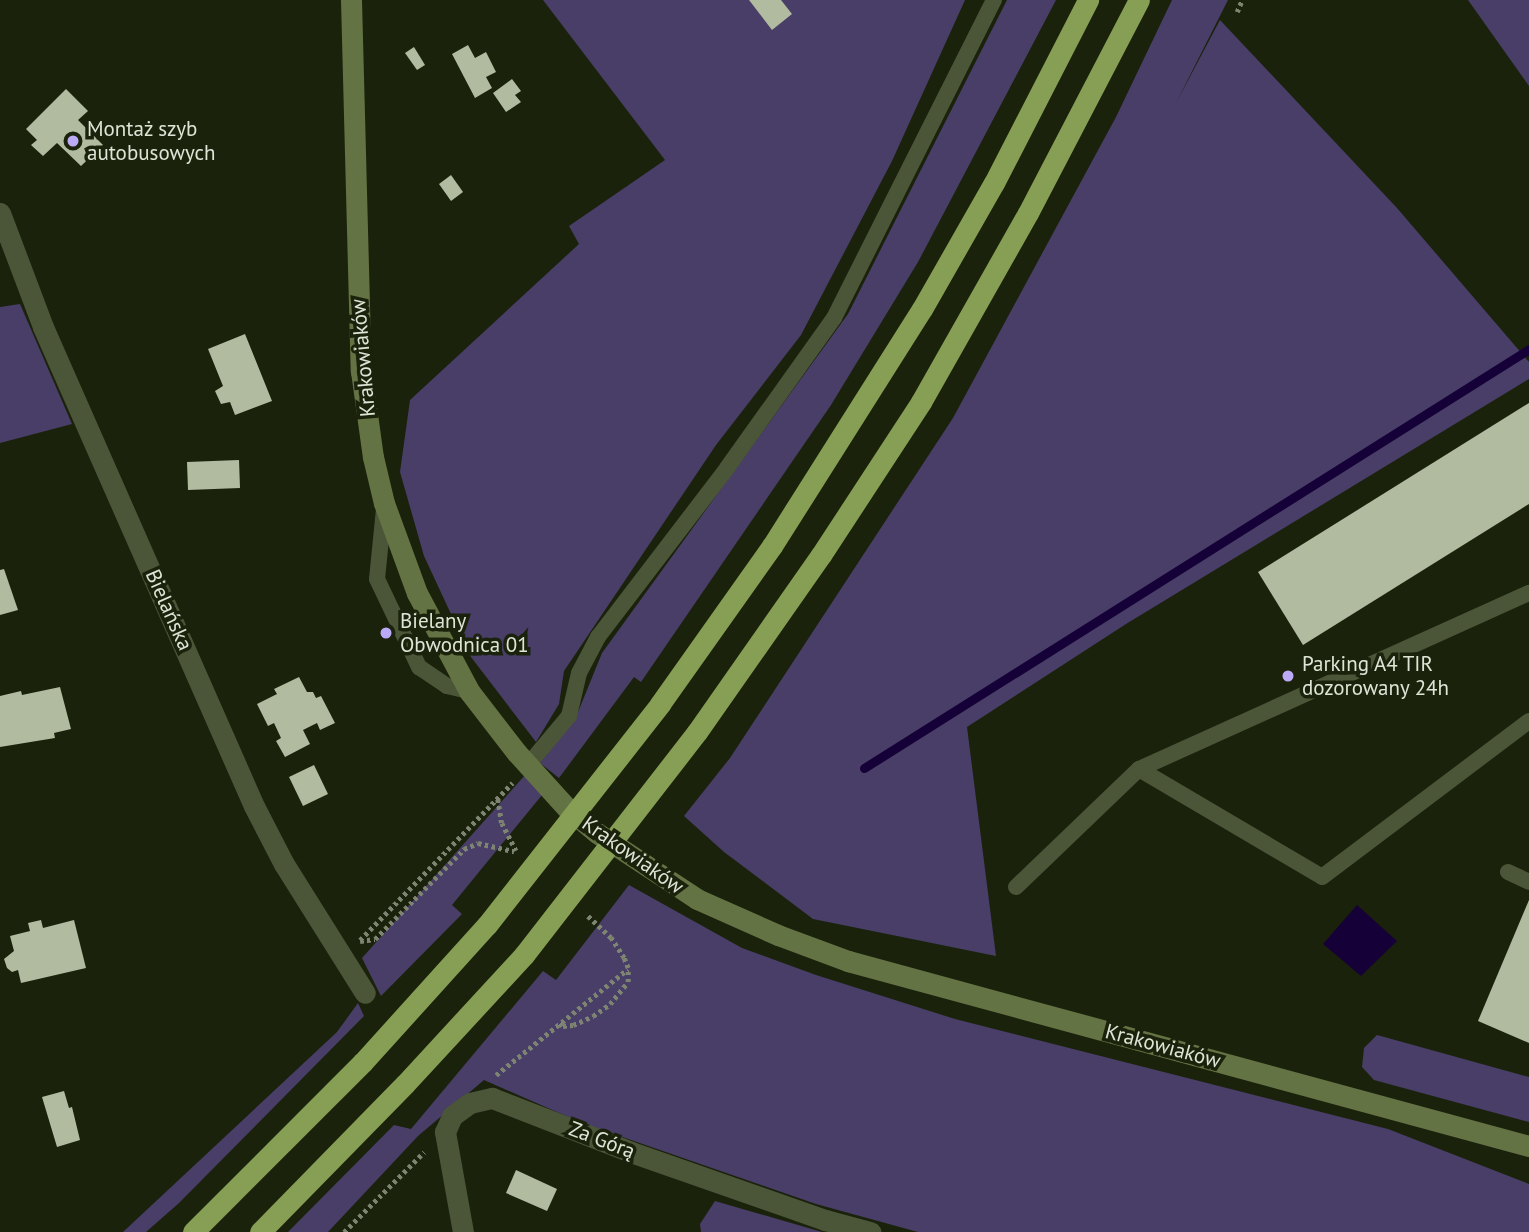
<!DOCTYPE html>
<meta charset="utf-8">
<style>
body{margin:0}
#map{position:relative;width:1529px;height:1232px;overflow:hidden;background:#1b220c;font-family:"PT Sans",sans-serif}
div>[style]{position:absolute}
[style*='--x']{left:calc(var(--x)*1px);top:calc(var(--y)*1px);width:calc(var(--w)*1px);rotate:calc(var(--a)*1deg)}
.green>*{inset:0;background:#483e67}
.water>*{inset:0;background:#150037}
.stream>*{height:9px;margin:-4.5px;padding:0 4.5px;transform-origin:4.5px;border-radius:4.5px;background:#150037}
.building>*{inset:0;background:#b0bb9f}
.path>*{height:4.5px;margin-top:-2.25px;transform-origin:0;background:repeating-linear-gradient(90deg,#7e8472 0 3.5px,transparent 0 7px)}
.lane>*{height:16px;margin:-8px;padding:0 8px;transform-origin:8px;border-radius:8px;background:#4b5538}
.street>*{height:21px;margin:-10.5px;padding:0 10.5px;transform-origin:10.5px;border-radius:10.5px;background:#4b5538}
.secondary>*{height:21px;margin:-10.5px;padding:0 10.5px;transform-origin:10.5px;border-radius:10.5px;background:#647344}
.highway>*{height:21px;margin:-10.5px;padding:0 10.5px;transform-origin:10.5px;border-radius:10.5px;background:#879f54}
.highway-bridge>*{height:21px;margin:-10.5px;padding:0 10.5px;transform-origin:10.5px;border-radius:10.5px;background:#879f54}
.dots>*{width:19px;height:19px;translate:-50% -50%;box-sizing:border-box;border:4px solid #1b220c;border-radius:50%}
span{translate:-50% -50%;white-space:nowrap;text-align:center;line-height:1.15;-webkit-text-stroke:7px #1b220c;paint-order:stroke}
.poi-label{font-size:21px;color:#dee4d6}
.left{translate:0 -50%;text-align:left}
.street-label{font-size:21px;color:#dee4d6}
</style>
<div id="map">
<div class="green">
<div style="clip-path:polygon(543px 0,965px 0,892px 161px,801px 335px,716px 445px,564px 671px,559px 704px,536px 742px,471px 657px,424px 556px,400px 472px,410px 400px,579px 244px,569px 226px,665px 160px)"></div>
<div style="clip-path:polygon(1007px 0,1056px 0,918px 262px,831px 405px,641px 682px,634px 677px,559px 778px,540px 763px,576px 717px,602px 653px,848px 314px)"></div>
<div style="clip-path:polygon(1172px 0,1228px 0,1176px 103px,1220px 20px,1397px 208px,1529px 362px,1529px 379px,1126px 624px,967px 727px,996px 956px,813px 919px,724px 852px,684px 816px,730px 758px,953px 418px,1116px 117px)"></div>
<div style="clip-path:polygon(1468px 0,1529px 0,1529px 86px)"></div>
<div style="clip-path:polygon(20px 304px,72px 424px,0 443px,0 307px)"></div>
<div style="clip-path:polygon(526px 774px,542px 795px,452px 905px,462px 914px,381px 996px,362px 958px)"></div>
<div style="clip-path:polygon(629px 885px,742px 948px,816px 975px,955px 1019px,1388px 1129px,1529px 1184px,1529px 1232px,918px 1232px,816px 1204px,582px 1123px,484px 1080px,418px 1136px,328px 1232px,288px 1232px,394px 1125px,411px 1129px,543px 971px,556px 980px)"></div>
<div style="clip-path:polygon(358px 1003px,364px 1016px,179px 1203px,146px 1232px,123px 1232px,337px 1032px)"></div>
<div style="clip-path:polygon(1377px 1035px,1529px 1077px,1529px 1122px,1374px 1080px,1362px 1067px,1364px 1048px)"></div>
<div style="clip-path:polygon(715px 1201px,822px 1232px,701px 1232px,700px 1224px)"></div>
</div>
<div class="water">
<div style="clip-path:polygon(1357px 905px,1397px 941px,1361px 976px,1323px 944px)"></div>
</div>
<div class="stream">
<div style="--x:864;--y:768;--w:786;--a:-32.21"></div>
</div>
<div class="building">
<div style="clip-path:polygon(749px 0,781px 0,792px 14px,772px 30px)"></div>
<div style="clip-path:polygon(468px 45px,475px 58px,486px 52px,496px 72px,486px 77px,492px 88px,475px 98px,452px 54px)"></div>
<div style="clip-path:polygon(414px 47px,425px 65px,417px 70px,405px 53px)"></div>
<div style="clip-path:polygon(512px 79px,521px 91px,515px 95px,521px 102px,506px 112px,493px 93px)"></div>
<div style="clip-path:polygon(66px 89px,88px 111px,78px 120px,103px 145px,81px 166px,57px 143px,43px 156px,31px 145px,37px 140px,26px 129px)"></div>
<div style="clip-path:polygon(451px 175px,463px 192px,451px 201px,439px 184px)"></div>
<div style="clip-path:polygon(245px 334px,272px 401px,235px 415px,230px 402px,221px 404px,215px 391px,223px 386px,208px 349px)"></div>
<div style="clip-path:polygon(1529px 403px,1529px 504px,1303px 645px,1258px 572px)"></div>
<div style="clip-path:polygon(239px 460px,240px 488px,188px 490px,187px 462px)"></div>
<div style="clip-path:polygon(4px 569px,18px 610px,0 615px,0 570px)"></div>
<div style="clip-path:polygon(299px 677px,307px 692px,313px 692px,316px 698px,321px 696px,335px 723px,320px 730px,317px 723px,303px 730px,310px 744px,285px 757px,276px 741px,281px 738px,274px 723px,268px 726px,257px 704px,277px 694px,274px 689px)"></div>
<div style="clip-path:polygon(60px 687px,71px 729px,54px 733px,55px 738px,0 747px,0 696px,21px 691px,22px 695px)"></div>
<div style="clip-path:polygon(314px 765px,328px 794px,303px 806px,289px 777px)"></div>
<div style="clip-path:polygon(1529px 900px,1529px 1043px,1478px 1021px)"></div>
<div style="clip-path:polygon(41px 920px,43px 928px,74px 920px,86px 968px,21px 983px,18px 970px,12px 972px,7px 968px,4px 959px,14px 951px,10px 936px,30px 931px,28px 923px)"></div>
<div style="clip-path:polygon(64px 1091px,69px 1108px,72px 1107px,80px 1140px,57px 1147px,42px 1097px)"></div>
<div style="clip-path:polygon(516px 1170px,557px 1189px,547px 1211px,506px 1193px)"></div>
</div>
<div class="path">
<div style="--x:1237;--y:12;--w:13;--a:-67"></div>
<div style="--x:498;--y:799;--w:24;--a:81"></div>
<div style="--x:502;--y:823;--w:31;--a:63"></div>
<div style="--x:360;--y:940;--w:219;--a:-45.9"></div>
<div style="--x:360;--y:941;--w:15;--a:-8"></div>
<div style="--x:375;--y:939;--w:127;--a:-45.3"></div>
<div style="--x:464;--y:849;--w:15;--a:-23"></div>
<div style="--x:478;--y:843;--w:37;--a:13"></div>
<div style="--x:560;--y:1023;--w:4;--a:45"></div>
<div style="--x:563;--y:1026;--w:10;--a:-6"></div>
<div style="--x:573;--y:1025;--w:22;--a:-24"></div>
<div style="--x:593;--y:1016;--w:21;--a:-35"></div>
<div style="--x:610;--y:1004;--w:28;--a:-51"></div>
<div style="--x:628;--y:982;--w:14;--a:-90"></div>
<div style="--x:628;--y:968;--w:11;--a:-112"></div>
<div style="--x:624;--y:958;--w:24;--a:-123"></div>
<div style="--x:611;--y:938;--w:35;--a:-137"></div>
<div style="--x:496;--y:1075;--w:169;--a:-38.8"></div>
<div style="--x:344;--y:1232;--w:113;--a:-45"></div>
</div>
<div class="lane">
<div style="--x:384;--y:509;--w:70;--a:95.7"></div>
<div style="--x:377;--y:579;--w:98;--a:64.5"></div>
<div style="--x:419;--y:667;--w:34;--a:34"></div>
<div style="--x:447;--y:686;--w:23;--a:13"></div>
<div style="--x:528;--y:765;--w:64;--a:-50.1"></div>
<div style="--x:569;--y:716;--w:44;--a:-76.9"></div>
<div style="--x:579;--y:673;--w:41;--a:-62.2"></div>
<div style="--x:598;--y:637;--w:213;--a:-52.6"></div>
<div style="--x:727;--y:468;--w:184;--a:-54.5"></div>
<div style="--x:834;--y:318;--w:356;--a:-63.3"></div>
<div style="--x:1139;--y:769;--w:212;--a:30.5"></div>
<div style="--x:1322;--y:877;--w:259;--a:-37"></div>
<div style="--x:1508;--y:872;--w:23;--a:25"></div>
<div style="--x:1016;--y:887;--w:170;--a:-43.8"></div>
<div style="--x:1139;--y:769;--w:428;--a:-24.3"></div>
</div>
<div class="street">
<div style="--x:0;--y:213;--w:122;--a:69.3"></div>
<div style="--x:43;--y:327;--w:523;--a:66.23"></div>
<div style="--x:254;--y:806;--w:65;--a:62.7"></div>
<div style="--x:284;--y:864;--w:152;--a:57.9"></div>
<div style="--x:463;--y:1232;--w:102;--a:-100.2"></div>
<div style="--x:445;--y:1132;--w:17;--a:-66"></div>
<div style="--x:452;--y:1116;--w:22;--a:-36"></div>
<div style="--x:470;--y:1103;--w:23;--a:-13"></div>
<div style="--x:492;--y:1098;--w:149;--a:21.2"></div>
<div style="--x:631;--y:1152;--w:206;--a:19.3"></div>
<div style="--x:825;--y:1220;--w:47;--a:14.9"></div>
</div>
<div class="secondary">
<div style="--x:351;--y:0;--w:371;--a:88.5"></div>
<div style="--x:361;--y:371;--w:87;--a:82.1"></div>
<div style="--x:373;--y:457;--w:47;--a:76.6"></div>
<div style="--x:384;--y:503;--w:96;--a:69.9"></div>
<div style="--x:417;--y:593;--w:111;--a:62"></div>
<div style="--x:469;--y:691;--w:78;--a:52.3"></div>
<div style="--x:517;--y:753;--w:73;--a:47.8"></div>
<div style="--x:566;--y:807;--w:40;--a:40"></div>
<div style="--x:597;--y:833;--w:120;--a:33.4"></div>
<div style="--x:697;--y:899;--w:89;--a:24"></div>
<div style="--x:778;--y:935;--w:75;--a:20.4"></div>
<div style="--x:848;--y:961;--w:706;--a:15.2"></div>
</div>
<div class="highway">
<div style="--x:660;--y:704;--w:194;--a:-54.7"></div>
<div style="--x:772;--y:546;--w:280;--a:-57.7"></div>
<div style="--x:922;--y:309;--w:145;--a:-60.3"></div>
<div style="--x:994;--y:183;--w:206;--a:-62.8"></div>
<div style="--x:697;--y:732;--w:216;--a:-55"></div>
<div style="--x:821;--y:555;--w:183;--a:-56.8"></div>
<div style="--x:921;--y:402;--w:217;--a:-60.5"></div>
<div style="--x:1028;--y:213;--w:240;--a:-62.5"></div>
<div style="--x:193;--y:1232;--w:240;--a:-45"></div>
<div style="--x:363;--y:1062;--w:185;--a:-47.9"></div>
<div style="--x:260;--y:1232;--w:207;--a:-45.6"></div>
<div style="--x:405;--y:1084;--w:176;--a:-47.3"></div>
</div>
<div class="highway-bridge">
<div style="--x:487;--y:925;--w:281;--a:-51.9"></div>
<div style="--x:524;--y:955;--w:282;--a:-52.2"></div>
</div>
<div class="dots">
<div style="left:73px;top:141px;background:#bbaaf6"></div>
<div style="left:386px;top:633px;background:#bbaaf6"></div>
<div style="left:1288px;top:676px;background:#bbaaf6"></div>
</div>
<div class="poi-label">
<span class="left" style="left:87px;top:141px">Montaż szyb<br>autobusowych</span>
<span class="left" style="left:400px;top:633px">Bielany<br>Obwodnica 01</span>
<span class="left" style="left:1302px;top:676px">Parking A4 TIR<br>dozorowany 24h</span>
</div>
<div class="street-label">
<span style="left:363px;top:358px;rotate:-95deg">Krakowiaków</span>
<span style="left:169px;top:610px;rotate:66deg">Bielańska</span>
<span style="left:633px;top:855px;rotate:35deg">Krakowiaków</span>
<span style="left:1163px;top:1046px;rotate:15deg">Krakowiaków</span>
<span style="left:602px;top:1140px;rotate:21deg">Za Górą</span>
</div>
</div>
